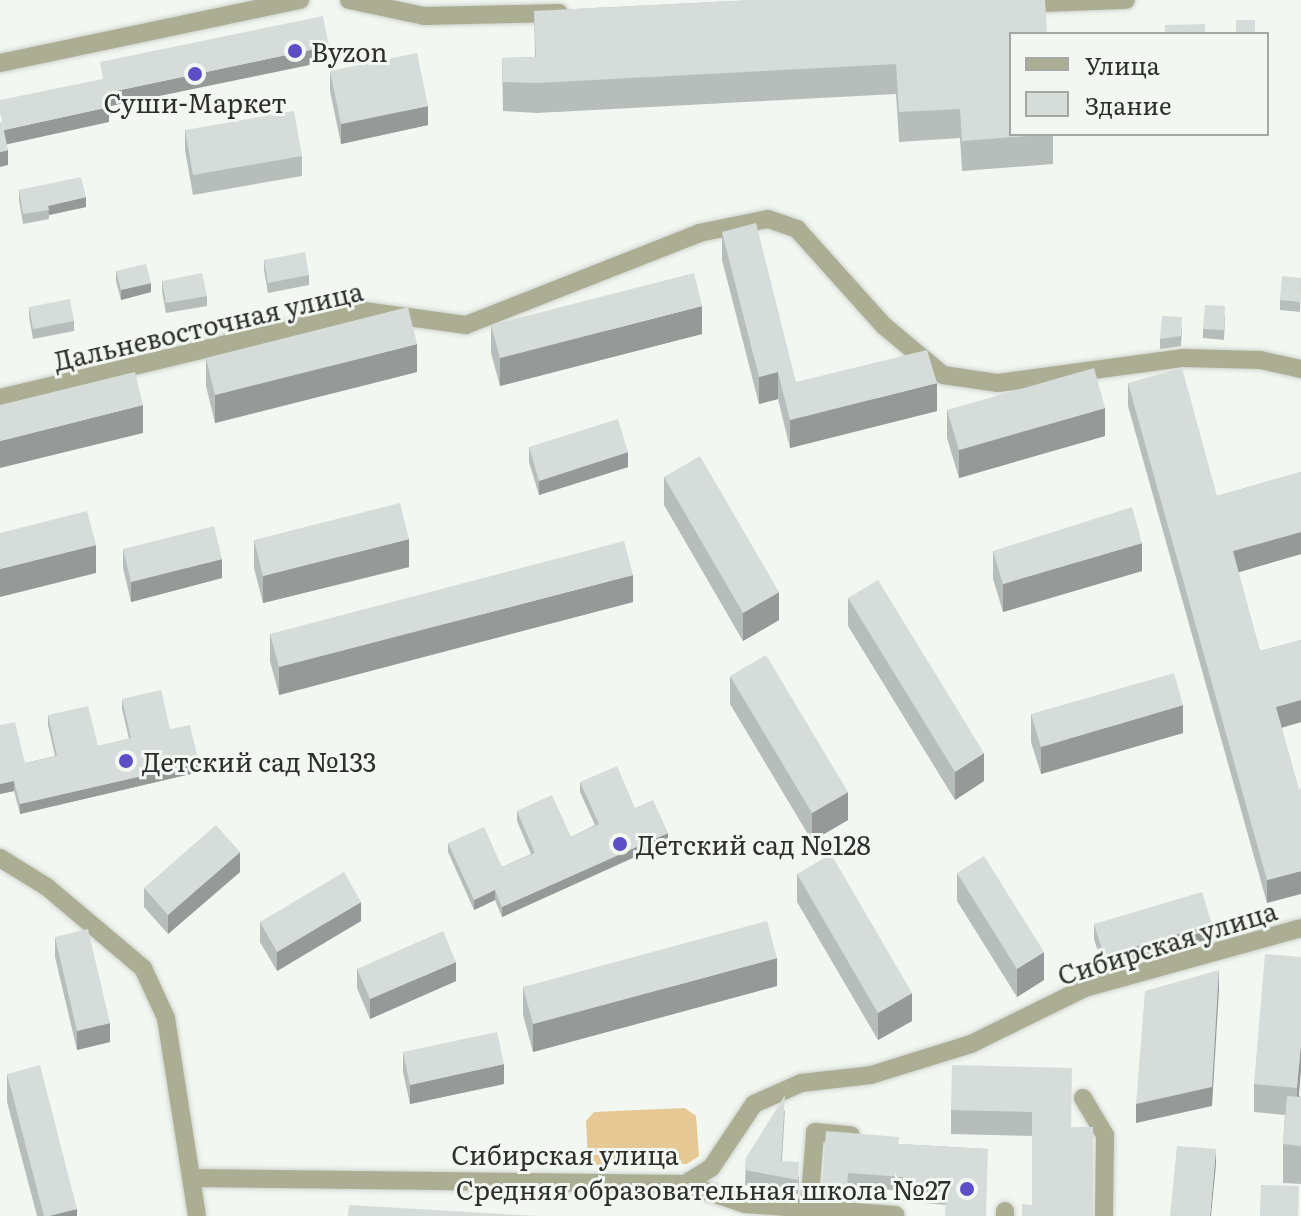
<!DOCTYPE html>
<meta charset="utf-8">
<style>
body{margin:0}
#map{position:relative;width:1301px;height:1216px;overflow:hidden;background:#f3f7f1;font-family:Literata,serif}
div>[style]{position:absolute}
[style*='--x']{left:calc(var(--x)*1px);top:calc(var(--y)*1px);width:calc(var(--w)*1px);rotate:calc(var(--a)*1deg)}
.green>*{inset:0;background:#e5c894}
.roads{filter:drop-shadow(0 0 2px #cfd3ce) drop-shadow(0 0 2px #cfd3ce)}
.street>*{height:18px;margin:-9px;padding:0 9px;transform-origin:9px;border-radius:9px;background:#acae94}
.wall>*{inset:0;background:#b7bdbb}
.shaded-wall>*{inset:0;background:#959a98}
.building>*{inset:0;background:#d5dcd9}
.dots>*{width:22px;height:22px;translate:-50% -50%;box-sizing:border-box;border:4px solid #f3f7f1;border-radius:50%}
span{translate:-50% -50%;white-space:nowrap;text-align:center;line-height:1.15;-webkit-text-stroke:6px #f3f7f1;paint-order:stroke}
.poi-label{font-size:26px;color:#2d2f2d}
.left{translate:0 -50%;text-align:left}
.right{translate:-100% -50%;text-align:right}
.street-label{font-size:26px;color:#2d2f2d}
.legend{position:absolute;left:1009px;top:32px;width:260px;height:104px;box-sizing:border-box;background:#f3f7f1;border:2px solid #a4a7a3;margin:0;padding:10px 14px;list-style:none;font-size:24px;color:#2d2f2d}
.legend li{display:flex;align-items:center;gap:16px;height:40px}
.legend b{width:40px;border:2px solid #a4a7a3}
</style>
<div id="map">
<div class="green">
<div style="clip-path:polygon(685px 1108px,696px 1116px,699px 1156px,687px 1164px,597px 1165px,588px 1159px,586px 1121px,594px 1112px)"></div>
</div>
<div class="roads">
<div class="street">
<div style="--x:349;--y:0;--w:77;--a:12"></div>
<div style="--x:424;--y:16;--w:135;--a:-1.3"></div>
<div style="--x:1021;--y:4;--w:105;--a:-2.2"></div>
<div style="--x:0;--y:63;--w:307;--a:-11.9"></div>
<div style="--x:0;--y:398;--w:374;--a:-13.4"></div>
<div style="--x:364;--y:311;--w:103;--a:7.8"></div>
<div style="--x:466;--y:325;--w:251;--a:-21.5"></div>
<div style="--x:699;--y:233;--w:70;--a:-11.5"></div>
<div style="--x:768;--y:219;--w:31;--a:19"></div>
<div style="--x:797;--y:229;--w:129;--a:48.1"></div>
<div style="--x:883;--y:325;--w:78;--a:39.8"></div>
<div style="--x:943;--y:375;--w:56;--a:8.3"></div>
<div style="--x:998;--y:383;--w:187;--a:-7.7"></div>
<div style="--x:1183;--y:358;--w:77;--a:1.5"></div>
<div style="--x:1260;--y:360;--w:42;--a:12.4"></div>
<div style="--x:0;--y:858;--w:55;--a:31.7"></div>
<div style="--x:47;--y:887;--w:126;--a:40.2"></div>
<div style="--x:143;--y:968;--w:55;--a:65.3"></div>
<div style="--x:166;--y:1018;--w:200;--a:81.1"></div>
<div style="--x:1083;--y:1098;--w:43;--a:59.3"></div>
<div style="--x:1105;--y:1135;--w:81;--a:90.7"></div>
<div style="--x:193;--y:1178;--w:492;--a:0.7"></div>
<div style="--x:685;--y:1184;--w:31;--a:-32"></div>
<div style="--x:711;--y:1168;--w:77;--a:-56.1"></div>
<div style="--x:754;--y:1104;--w:51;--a:-24.1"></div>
<div style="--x:801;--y:1083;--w:70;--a:-6.5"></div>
<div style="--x:871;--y:1075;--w:105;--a:-17.2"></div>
<div style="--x:971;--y:1044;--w:127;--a:-26.2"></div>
<div style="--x:1085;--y:988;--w:224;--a:-15.5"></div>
<div style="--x:685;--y:1184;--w:63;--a:18.4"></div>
<div style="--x:745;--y:1204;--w:151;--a:4.2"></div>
<div style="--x:809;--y:1209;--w:77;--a:-85.5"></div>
<div style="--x:815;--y:1132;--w:36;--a:5"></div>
<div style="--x:1005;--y:1216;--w:5;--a:-90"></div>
</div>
</div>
<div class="wall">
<div style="clip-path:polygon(754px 0,1053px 134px,1053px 164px,962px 171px,960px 138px,899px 142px,896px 94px,537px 113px,503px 111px,502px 58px,535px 57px,534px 11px)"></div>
<div style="clip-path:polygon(330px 71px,428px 125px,341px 144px,330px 91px)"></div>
<div style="clip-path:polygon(185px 130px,302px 156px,302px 176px,193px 195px,185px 150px)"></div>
<div style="clip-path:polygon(19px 190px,86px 207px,49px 215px,49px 219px,23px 224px,19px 200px)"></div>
<div style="clip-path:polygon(722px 232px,796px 382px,937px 411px,790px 448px,778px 399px,759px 404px,722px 260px)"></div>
<div style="clip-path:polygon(264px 260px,309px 275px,309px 285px,268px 293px,264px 270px)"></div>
<div style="clip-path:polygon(116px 271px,151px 292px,121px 300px,116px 281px)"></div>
<div style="clip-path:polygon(1301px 278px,1300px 312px,1280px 310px,1280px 300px)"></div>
<div style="clip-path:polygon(162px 281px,207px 296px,207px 306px,166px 313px,162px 291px)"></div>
<div style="clip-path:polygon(29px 307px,74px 321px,74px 331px,33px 339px,29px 316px)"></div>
<div style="clip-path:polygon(1225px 316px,1224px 340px,1203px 338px,1203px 329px)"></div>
<div style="clip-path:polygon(491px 325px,702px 334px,500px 386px,491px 353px)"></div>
<div style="clip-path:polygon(1182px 327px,1181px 346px,1160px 349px,1160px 339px)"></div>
<div style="clip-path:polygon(206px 358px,417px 372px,215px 423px,206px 386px)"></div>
<div style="clip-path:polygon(1128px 383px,1217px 496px,1301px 472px,1301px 554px,1238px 572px,1260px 651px,1301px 640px,1301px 722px,1282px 728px,1267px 903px,1128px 406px)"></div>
<div style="clip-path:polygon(947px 410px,1105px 436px,959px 478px,947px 438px)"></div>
<div style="clip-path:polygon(529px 447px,628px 467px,539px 495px,529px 462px)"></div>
<div style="clip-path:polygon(664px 477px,779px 620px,743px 641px,664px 505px)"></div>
<div style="clip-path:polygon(254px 540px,409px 567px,263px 603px,254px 568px)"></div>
<div style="clip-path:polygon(123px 549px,222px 578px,131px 602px,123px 568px)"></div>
<div style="clip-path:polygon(993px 551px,1142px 571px,1003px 612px,993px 579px)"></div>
<div style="clip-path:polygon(848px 598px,984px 781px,955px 800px,848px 626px)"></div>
<div style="clip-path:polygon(633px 602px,279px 695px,270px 661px,270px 634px)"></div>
<div style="clip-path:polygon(730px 676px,848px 820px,812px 841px,730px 704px)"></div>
<div style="clip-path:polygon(122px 699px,170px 729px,199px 772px,20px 814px,14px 791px,0 794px,0 725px,25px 763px,55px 756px,48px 725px,48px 715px,98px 746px,129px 739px,122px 709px)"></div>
<div style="clip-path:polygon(1031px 714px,1183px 733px,1041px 774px,1031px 742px)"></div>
<div style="clip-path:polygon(580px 782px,635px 808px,668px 842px,502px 917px,495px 900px,474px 910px,448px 852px,448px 843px,502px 867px,531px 854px,517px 821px,517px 811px,571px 837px,595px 825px,580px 792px)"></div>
<div style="clip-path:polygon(240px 872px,168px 934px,144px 907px,144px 888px)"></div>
<div style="clip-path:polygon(957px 873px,1044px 980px,1017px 997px,957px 901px)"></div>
<div style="clip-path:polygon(797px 874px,912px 1021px,878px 1040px,797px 902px)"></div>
<div style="clip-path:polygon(361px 921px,277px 971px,260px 942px,260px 922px)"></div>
<div style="clip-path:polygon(1094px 924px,1212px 938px,1104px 970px,1094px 939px)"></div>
<div style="clip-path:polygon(55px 937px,110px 1042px,77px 1050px,55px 957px)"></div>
<div style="clip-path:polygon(1301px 957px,1299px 1096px,1301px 1097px,1301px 1184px,1283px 1183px,1283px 1144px,1285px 1115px,1254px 1112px,1254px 1084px)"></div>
<div style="clip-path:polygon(357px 969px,456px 981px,370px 1019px,357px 988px)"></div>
<div style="clip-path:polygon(777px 986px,533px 1052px,523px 1015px,523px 987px)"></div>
<div style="clip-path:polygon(403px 1052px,504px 1084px,410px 1104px,403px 1072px)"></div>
<div style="clip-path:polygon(1072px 1068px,1032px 1205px,1032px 1136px,951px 1134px,951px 1110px)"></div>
<div style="clip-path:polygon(7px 1074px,77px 1216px,37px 1216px,7px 1102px)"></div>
<div style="clip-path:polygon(785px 1110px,782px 1161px,799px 1177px,798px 1194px,745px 1185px,746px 1158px)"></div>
<div style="clip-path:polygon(899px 1144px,988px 1149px,946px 1205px,902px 1201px,902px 1191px,848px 1186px,847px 1199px,822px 1198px,822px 1184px)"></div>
</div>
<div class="shaded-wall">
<div style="clip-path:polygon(329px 46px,329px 61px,106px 107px,106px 93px)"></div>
<div style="clip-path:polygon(428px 106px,428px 125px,341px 144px,341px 124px)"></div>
<div style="clip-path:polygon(109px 107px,109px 122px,4px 145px,4px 130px)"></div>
<div style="clip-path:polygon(8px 150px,8px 165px,0 167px,0 152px)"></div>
<div style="clip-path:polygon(86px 197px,86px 207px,49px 215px,48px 206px)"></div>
<div style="clip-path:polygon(151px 283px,151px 292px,121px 300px,121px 290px)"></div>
<div style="clip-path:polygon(702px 306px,702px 334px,500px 386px,500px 358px)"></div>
<div style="clip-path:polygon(417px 344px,417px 372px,215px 423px,215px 395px)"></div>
<div style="clip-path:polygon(778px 372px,778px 399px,759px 404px,759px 377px)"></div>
<div style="clip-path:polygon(937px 383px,937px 411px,790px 448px,790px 420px)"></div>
<div style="clip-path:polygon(143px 405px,143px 433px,0 468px,0 441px)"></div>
<div style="clip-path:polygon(1105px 408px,1105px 436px,959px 478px,959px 450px)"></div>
<div style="clip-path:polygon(628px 452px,628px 467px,539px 495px,539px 481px)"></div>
<div style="clip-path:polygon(1301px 532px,1301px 554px,1233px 574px,1233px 551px)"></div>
<div style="clip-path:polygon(409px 539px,409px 567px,263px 603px,263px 576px)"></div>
<div style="clip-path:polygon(1142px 543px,1142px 571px,1003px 612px,1003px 584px)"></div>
<div style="clip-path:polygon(96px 545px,96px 573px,0 597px,0 569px)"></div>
<div style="clip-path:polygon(222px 559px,222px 578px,131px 602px,131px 582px)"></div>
<div style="clip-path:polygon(633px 575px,633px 602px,279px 695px,279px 667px)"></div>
<div style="clip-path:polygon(779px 592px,779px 620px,743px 641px,743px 613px)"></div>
<div style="clip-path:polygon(1301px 700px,1301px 722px,1276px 729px,1276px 707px)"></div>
<div style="clip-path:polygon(1183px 705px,1183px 733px,1041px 774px,1041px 747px)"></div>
<div style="clip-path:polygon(984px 753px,984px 781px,955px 800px,955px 772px)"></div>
<div style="clip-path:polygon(199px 763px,199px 772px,20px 814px,20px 804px)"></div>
<div style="clip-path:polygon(14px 781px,14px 791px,0 794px,0 784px)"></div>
<div style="clip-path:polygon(848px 792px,848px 820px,812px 841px,812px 813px)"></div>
<div style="clip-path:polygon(668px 833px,668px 842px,502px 917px,502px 907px)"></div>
<div style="clip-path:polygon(240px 852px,240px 872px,168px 934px,168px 915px)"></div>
<div style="clip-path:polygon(1301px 871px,1301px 894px,1267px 903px,1267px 880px)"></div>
<div style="clip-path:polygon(495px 890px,495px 900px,474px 910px,474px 900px)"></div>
<div style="clip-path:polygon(361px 902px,361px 921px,277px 971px,277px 952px)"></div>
<div style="clip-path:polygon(1212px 924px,1212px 938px,1104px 970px,1104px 956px)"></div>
<div style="clip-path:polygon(1044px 952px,1044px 980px,1017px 997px,1017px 969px)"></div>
<div style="clip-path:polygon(777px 958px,777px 986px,533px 1052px,533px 1024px)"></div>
<div style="clip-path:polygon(456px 962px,456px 981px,370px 1019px,370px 999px)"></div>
<div style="clip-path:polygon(1219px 970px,1219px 990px,1212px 1106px,1136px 1123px,1136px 1104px)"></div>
<div style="clip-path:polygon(912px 993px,912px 1021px,878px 1040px,878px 1013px)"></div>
<div style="clip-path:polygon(110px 1023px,110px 1042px,77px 1050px,77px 1031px)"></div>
<div style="clip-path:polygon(1301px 1043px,1301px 1070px,1297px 1116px,1297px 1088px)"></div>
<div style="clip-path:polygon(504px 1064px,504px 1084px,410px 1104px,410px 1085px)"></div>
<div style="clip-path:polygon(1216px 1149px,1216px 1164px,1211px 1216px,1210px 1216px)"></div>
<div style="clip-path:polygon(77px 1209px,77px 1216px,49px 1216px)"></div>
</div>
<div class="building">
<div style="clip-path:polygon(754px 0,1045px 0,1047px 34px,1011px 34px,1011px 134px,1053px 134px,962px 141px,960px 109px,899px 112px,896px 64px,537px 83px,503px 82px,502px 58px,536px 57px,534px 11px)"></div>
<div style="clip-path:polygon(323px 16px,329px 46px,106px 93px,109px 107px,4px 130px,0 113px,0 100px,103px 79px,100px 62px)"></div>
<div style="clip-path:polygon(1236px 20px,1255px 20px,1255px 34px,1236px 34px)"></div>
<div style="clip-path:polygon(1205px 24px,1205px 34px,1165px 34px,1165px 25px)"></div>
<div style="clip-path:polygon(417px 53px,428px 106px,341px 124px,330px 71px)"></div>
<div style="clip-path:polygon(294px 111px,302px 156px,193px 175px,185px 130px)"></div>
<div style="clip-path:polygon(0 122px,2px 122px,8px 150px,0 152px)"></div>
<div style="clip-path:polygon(81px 177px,86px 197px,48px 206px,49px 210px,23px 214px,19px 190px)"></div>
<div style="clip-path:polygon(756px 223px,796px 382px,927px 350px,937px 383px,790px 420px,778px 372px,759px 377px,722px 232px)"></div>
<div style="clip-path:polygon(305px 252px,309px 275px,268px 283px,264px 260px)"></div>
<div style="clip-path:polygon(146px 264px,151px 283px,121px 290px,116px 271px)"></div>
<div style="clip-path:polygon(202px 273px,207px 296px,166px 303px,162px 281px)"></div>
<div style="clip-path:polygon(694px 273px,702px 306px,500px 358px,491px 325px)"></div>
<div style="clip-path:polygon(1282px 276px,1301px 278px,1300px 302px,1280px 300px)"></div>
<div style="clip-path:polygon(70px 299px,74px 321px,33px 329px,29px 307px)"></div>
<div style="clip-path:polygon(1205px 305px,1225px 306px,1224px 330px,1203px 329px)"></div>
<div style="clip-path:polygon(408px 307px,417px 344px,215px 395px,206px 358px)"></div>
<div style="clip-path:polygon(1162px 316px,1182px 317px,1181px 336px,1160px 339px)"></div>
<div style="clip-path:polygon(1094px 368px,1105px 408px,959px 450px,947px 410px)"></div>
<div style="clip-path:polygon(1182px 368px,1217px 496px,1301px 472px,1301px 532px,1233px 551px,1260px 651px,1301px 640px,1301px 700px,1276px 707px,1299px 789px,1301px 788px,1301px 871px,1267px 880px,1128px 383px)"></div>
<div style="clip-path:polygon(135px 372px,143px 405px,0 441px,0 405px)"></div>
<div style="clip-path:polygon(618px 419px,628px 452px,539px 481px,529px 447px)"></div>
<div style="clip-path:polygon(700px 456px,779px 592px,743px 613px,664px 477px)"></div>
<div style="clip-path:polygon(400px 503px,409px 539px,263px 576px,254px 540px)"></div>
<div style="clip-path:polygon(1132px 507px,1142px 543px,1003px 584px,993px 551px)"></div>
<div style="clip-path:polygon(87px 511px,96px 545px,0 569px,0 533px)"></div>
<div style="clip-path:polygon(214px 526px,222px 559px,131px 582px,123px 549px)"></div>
<div style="clip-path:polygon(624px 541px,633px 575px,279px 667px,270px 634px)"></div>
<div style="clip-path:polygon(878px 580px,984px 753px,955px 772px,848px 598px)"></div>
<div style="clip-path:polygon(766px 655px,848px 792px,812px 813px,730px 676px)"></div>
<div style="clip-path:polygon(1174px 673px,1183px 705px,1041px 747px,1031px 714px)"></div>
<div style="clip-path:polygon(161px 690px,170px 729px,190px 725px,199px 763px,20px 804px,14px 781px,0 784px,0 725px,15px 722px,25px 763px,57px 756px,48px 715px,88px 706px,98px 746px,131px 738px,122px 699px)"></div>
<div style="clip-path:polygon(617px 766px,635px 808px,653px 800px,668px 833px,502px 907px,495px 890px,474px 900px,448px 843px,484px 827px,502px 867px,535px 853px,517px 811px,552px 795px,571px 837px,599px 824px,580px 782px)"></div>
<div style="clip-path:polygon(216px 825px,240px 852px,168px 915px,144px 888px)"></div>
<div style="clip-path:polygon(831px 854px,912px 993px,878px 1013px,797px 874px)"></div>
<div style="clip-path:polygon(984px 856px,1044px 952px,1017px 969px,957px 873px)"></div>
<div style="clip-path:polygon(344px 872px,361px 902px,277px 952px,260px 922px)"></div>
<div style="clip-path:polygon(1202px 892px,1212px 924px,1104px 956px,1094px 924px)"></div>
<div style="clip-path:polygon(767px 921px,777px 958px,533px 1024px,523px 987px)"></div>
<div style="clip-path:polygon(88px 929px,110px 1023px,77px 1031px,55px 937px)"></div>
<div style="clip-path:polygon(443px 931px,456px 962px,370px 999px,357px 969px)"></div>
<div style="clip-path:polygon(1265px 954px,1301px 957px,1301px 1043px,1297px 1088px,1254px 1084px)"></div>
<div style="clip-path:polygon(1219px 970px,1212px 1087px,1136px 1104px,1145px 991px)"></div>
<div style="clip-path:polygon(497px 1032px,504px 1064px,410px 1085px,403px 1052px)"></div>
<div style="clip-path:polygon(40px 1065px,77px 1209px,49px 1216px,44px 1216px,7px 1074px)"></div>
<div style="clip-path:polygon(952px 1065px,1072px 1068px,1071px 1127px,1093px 1127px,1093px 1216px,1022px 1216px,1022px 1204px,1032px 1205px,1032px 1112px,951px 1110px)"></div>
<div style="clip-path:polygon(785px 1095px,781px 1161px,799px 1162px,798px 1180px,745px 1170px,746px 1158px)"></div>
<div style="clip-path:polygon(1287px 1096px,1301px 1097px,1301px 1146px,1283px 1144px)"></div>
<div style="clip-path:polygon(826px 1131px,899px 1137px,898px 1144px,988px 1149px,986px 1216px,945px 1216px,946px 1191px,902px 1188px,903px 1177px,848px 1173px,847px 1186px,822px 1184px)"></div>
<div style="clip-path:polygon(1177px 1146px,1216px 1149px,1210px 1216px,1170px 1216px)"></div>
<div style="clip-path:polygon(1261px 1185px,1299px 1186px,1298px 1216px,1260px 1216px)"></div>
<div style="clip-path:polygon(349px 1205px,537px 1216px,348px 1216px)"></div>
</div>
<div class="dots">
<div style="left:295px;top:51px;background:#5b4ec6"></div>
<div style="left:195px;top:74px;background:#5b4ec6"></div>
<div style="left:126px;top:761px;background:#5b4ec6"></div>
<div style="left:620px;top:844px;background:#5b4ec6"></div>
<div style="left:967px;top:1189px;background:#5b4ec6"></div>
</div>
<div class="poi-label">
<span class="left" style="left:311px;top:51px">Byzon</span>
<span style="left:195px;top:102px">Суши-Маркет</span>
<span class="left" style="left:142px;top:761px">Детский сад №133</span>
<span class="left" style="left:636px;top:844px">Детский сад №128</span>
<span class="right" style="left:951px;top:1189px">Средняя образовательная школа №27</span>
</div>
<div class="street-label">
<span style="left:208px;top:325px;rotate:-13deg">Дальневосточная улица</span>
<span style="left:1167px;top:942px;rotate:-17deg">Сибирская улица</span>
<span style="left:565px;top:1154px">Сибирская улица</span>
</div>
<ul class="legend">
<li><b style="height:10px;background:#acae94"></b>Улица</li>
<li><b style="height:22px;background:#d5dcd9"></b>Здание</li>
</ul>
</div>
